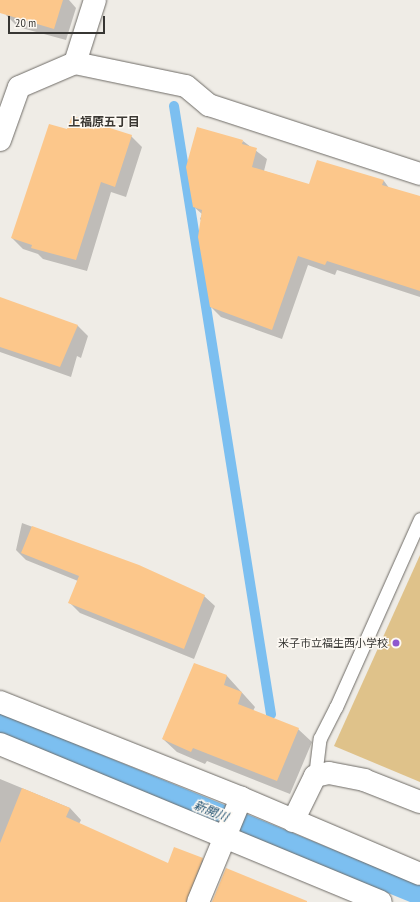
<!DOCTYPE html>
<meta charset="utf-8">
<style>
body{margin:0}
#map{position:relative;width:420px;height:902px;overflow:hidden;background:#efece6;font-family:"PT Sans Narrow","Noto Sans JP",sans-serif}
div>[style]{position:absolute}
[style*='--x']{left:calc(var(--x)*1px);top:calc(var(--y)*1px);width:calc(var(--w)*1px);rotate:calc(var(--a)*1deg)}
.green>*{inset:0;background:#dfc28a}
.water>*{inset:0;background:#7cbff0}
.shadow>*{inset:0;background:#0003}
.stream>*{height:10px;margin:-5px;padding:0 5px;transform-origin:5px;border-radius:5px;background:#7cbff0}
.building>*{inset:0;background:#fcc78b}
.roads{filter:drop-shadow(0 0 1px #6e6b66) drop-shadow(0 0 1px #6e6b66)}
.service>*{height:13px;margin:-6.5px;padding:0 6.5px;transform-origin:6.5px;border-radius:6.5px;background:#fff}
.minor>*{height:22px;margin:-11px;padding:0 11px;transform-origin:11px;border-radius:11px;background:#fff}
.dots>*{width:11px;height:11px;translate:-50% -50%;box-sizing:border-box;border:2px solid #fdf9f3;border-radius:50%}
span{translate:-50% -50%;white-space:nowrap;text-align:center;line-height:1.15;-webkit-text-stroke:3px #fdf9f3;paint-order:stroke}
.poi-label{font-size:11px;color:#373633}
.right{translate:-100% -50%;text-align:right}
.neighbourhood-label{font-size:12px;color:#3b3833;font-weight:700}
.water-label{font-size:12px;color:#1c4e6f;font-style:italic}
.scale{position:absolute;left:8px;top:16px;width:97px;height:18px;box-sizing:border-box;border:2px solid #373633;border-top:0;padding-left:5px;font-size:12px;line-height:14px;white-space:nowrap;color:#373633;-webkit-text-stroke:3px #fdf9f3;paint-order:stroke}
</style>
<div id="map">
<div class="green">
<div style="clip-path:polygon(420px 555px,420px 782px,334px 746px)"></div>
</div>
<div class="water">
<div style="clip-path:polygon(0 713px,420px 885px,420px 902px,410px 902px,0 734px)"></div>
</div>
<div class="shadow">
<div style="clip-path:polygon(11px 0,69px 0,76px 8px,66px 40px,18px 27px,6px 15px)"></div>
<div style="clip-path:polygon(131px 136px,142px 147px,126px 197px,111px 192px,87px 271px,43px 259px,38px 254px,23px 249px,12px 238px)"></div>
<div style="clip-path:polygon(243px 141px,267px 159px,264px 171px,310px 185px,384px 181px,420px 230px,420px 297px,337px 270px,335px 275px,308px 265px,282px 339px,221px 317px,211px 307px,203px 222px,200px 219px,202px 214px,194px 207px)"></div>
<div style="clip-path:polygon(0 298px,78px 326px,88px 336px,81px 358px,77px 356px,71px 377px,0 352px)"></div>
<div style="clip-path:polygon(22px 523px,138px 566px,204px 596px,215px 606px,194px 659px,80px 613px,70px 603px,78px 581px,26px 560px,16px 550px)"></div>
<div style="clip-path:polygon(195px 664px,227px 676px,255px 707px,253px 711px,298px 729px,312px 742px,290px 794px,207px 761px,205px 764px,177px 752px,163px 739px)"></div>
<div style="clip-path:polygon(0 779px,70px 808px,81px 820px,79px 824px,168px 864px,202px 859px,213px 870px,200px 902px,0 902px)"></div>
</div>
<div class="stream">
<div style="--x:174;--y:106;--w:616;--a:80.94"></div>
</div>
<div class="building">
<div style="clip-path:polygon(0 0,63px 0,54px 29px,0 13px)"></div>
<div style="clip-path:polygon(72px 116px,132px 135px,115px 187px,101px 182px,76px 260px,31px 248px,32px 245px,11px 238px,49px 124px,67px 129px)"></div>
<div style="clip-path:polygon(197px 127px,243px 140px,242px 144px,257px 148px,252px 167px,309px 184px,317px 160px,384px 180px,382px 185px,420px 196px,420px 291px,327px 261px,325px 265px,298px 256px,272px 330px,210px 307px,198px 237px,202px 210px,193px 207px,186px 167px)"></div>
<div style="clip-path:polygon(0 297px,78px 325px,60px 367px,0 347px)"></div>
<div style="clip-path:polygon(32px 526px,139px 565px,205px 595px,184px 649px,68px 603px,79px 576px,21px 553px)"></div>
<div style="clip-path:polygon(194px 663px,227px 675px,224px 685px,242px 692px,238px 704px,299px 728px,277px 781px,193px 748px,191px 752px,162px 739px)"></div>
<div style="clip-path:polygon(22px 788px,70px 808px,66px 817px,168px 863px,174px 847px,203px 858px,186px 902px,0 902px,0 843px)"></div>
<div style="clip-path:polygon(226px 868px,307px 901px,307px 902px,212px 902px)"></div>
</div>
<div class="roads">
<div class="service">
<div style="--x:315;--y:776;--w:38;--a:-83"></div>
<div style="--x:320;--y:738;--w:35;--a:-63"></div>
<div style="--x:336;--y:707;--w:206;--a:-65.9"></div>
</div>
<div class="minor">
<div style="--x:75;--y:63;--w:113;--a:11.7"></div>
<div style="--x:186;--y:86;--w:30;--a:40"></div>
<div style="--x:209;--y:105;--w:222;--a:18.1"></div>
<div style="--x:0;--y:140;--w:56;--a:-70.3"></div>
<div style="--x:19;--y:87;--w:61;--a:-23.2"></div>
<div style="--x:75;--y:63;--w:66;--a:-72.4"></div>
<div style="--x:0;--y:702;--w:259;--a:21.7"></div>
<div style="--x:241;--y:798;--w:194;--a:23"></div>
<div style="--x:0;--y:744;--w:412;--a:22.5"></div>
<div style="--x:293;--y:821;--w:50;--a:-63.9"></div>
<div style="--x:315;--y:776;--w:14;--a:-12"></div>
<div style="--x:329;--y:773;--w:36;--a:11"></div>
<div style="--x:364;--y:780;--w:60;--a:21.4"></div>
<div style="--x:198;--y:902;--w:113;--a:-67.5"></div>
</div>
</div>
<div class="dots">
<div style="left:396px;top:643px;background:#8e57cf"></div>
</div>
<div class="poi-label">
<span class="right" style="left:388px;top:643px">米子市立福生西小学校</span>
</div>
<div class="neighbourhood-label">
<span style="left:104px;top:122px">上福原五丁目</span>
</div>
<div class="water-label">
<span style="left:211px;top:811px;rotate:22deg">新開川</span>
</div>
<div class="scale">20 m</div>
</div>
